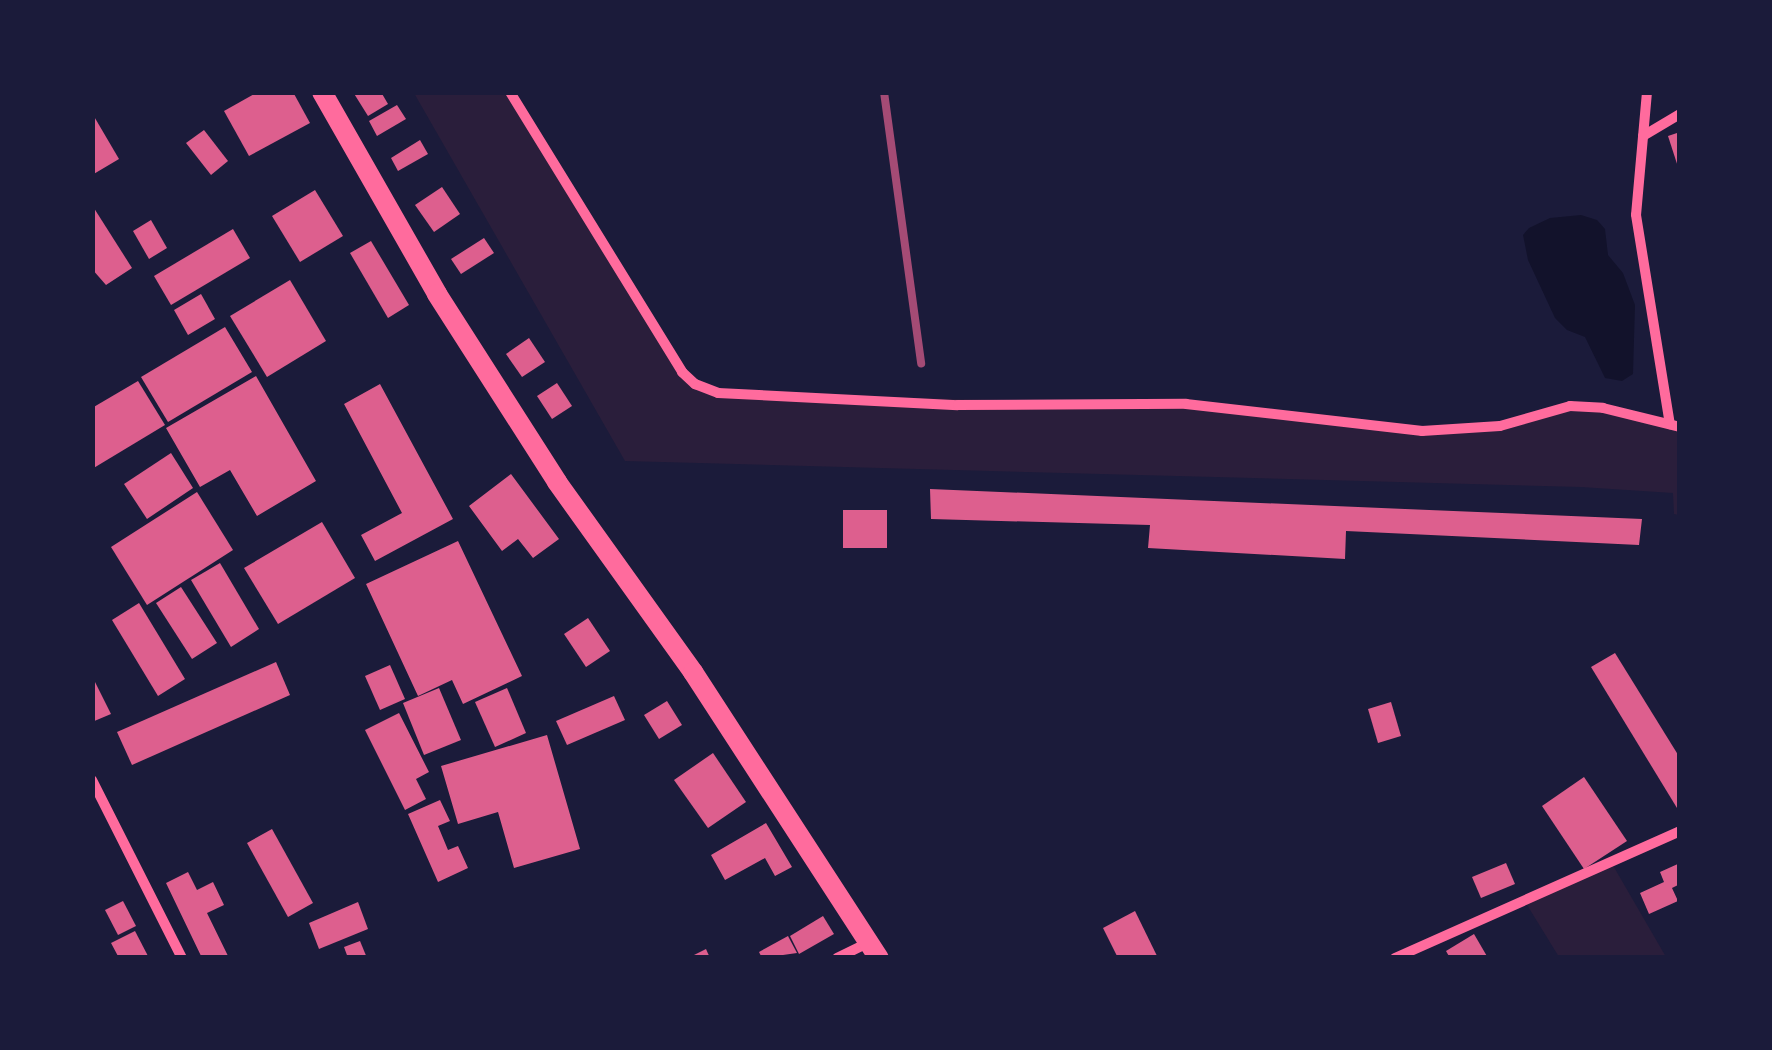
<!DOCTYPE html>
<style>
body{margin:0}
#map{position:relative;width:1772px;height:1050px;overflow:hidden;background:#1b1b3a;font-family:Jost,sans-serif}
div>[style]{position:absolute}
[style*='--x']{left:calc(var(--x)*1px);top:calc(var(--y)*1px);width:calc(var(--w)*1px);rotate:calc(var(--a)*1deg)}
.green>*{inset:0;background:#2a1e3b}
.water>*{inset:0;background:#12122b}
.building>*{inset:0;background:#dd5f8e}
.minor>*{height:10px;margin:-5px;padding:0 5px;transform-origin:5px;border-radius:5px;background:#ff6b9d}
.primary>*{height:20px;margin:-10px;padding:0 10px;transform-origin:10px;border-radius:10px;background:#ff6b9d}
.rail>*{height:8px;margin:-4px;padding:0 4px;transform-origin:4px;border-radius:4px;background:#a44b75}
span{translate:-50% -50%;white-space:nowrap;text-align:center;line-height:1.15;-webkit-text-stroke:10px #1b1b3a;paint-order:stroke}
.frame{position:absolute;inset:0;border:95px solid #1b1b3a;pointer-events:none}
</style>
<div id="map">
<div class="green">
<div style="clip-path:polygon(414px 93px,510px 93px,682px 372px,718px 393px,1123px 403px,1473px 431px,1570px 406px,1679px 427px,1679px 515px,1674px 514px,1673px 493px,1581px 487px,625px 461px)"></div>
<div style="clip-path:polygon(1611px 862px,1666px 957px,1559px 957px,1524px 900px)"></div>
</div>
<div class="water">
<div style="clip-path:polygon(1581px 215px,1597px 220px,1605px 229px,1608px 255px,1623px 273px,1635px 305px,1633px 374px,1622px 381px,1605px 378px,1585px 337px,1567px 330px,1555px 318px,1528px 260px,1523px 235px,1529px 228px,1550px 218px)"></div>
</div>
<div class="building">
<div style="clip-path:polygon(258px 92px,293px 92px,310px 123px,249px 156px,224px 111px)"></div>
<div style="clip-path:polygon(353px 92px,381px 92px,388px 104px,368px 116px)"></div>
<div style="clip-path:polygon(397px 105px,406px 119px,377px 136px,369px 121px)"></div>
<div style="clip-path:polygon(92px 113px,119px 159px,92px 175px)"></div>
<div style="clip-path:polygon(204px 130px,228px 161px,211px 175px,186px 143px)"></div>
<div style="clip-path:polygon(1680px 132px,1680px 170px,1679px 170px,1668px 136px)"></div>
<div style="clip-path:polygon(420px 140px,428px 154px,398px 171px,391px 158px)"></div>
<div style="clip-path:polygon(442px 187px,460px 214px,434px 232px,415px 205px)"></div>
<div style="clip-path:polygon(315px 190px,343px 236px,300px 262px,272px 216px)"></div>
<div style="clip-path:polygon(92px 205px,132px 268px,106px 285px,92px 269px)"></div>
<div style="clip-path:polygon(151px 220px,167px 248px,149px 259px,133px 231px)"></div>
<div style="clip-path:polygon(233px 229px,250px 258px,171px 305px,154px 276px)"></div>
<div style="clip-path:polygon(484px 238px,494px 253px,461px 274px,451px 259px)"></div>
<div style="clip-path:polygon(371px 241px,409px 305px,388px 318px,350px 253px)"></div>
<div style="clip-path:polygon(290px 280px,326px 341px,267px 377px,230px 316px)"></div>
<div style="clip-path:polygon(201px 294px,215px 319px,188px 335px,174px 310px)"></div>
<div style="clip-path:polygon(225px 327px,252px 372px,168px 422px,141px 377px)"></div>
<div style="clip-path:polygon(529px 338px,545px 362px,522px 377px,506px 354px)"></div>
<div style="clip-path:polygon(256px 376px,316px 481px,257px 516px,230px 470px,200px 487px,166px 428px)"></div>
<div style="clip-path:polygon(138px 381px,165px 425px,92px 469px,92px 408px)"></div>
<div style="clip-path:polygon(557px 383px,572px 406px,552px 419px,537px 396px)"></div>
<div style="clip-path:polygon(380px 384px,453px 519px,375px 561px,361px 535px,402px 513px,344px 404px)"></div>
<div style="clip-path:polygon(171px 453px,193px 488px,147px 519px,124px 484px)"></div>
<div style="clip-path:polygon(511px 474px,559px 539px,533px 558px,518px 539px,502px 551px,469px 506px)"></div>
<div style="clip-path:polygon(930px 489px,1642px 519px,1639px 545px,1346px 531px,1345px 559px,1148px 548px,1150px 525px,931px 519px)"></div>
<div style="clip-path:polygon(197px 492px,233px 550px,147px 605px,111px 547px)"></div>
<div style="clip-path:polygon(843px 510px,887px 510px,887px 548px,843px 548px)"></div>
<div style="clip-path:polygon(322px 522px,355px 578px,278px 624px,244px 568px)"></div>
<div style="clip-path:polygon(458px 541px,522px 676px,463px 704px,452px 680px,418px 696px,366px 584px)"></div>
<div style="clip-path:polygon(220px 563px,259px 629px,231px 647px,191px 580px)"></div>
<div style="clip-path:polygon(181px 587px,217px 643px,192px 659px,156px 603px)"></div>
<div style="clip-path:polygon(139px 603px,185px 679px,158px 696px,112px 620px)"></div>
<div style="clip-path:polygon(588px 618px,610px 651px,586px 667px,564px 634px)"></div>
<div style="clip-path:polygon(1615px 653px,1680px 758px,1677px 808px,1591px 667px)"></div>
<div style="clip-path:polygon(276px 662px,290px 695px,132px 765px,117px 732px)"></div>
<div style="clip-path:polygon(390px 665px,405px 699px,380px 710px,365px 676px)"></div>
<div style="clip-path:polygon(92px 676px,111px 714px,92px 722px)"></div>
<div style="clip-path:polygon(439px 688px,461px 740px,424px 755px,403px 703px)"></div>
<div style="clip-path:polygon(507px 688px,526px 733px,495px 747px,475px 702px)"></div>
<div style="clip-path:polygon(614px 696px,625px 720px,567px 745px,556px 721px)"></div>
<div style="clip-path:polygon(667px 701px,682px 725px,659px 739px,644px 715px)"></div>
<div style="clip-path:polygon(1391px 702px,1401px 736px,1378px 743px,1368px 709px)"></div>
<div style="clip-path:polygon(399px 713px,429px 772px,416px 779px,426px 799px,405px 810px,365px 730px)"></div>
<div style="clip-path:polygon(547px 735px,580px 849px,514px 868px,498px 812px,458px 824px,441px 766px)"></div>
<div style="clip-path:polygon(713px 753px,746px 802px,708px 828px,674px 780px)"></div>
<div style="clip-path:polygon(1584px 777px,1627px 841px,1584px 869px,1542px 806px)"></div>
<div style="clip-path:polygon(440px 800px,450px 821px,438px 826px,448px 850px,458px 846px,468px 868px,438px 882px,408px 814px)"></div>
<div style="clip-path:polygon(766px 823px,792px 867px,775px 876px,765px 858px,725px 880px,711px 855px)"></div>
<div style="clip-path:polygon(272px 829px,313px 903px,288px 917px,247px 843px)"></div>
<div style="clip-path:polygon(1506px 863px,1515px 884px,1481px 898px,1472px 877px)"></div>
<div style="clip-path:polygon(1680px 863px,1680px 884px,1672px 888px,1678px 901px,1649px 914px,1640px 893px,1664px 882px,1660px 872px)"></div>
<div style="clip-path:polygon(188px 872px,197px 890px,213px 882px,224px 905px,207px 913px,229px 958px,202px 958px,166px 883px)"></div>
<div style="clip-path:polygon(123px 901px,136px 926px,118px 935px,105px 910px)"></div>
<div style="clip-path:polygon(358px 902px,368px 929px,319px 949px,309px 923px)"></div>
<div style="clip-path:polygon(1135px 911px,1158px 958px,1118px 958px,1103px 928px)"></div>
<div style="clip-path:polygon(823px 916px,834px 934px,799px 954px,790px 936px)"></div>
<div style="clip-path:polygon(135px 931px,149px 958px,119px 958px,111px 943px)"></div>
<div style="clip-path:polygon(1474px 934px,1488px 958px,1450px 958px,1446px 951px)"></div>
<div style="clip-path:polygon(788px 936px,797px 953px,762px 958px,759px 952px)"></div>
<div style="clip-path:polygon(360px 941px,367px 958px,348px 958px,344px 947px)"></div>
<div style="clip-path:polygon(706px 949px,710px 958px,688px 958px)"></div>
</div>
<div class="minor">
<div style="--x:510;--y:92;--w:329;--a:58.4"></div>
<div style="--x:682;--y:372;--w:18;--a:43"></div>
<div style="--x:695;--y:384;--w:25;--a:21"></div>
<div style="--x:718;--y:393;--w:240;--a:2.9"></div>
<div style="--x:958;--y:405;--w:228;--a:-0.3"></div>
<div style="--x:1186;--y:404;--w:238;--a:6.5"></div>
<div style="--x:1422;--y:431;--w:78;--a:-3.7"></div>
<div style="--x:1500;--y:426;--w:73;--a:-15.9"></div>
<div style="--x:1570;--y:406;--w:33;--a:3"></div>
<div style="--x:1603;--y:408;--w:79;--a:13.9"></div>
<div style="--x:1647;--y:92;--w:123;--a:95.1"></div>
<div style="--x:1636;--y:215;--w:212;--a:80.8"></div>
<div style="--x:1643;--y:136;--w:43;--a:-30.7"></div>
<div style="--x:92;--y:780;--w:199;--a:63.2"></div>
<div style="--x:837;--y:958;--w:37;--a:-26"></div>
<div style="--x:1395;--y:958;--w:312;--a:-24"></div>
</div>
<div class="primary">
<div style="--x:322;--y:92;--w:232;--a:60.3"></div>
<div style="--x:437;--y:294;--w:223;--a:57.4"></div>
<div style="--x:557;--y:482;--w:234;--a:54.4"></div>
<div style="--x:693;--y:672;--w:341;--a:57"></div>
</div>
<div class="rail">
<div style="--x:884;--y:92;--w:274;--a:82.2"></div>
</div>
<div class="frame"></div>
</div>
